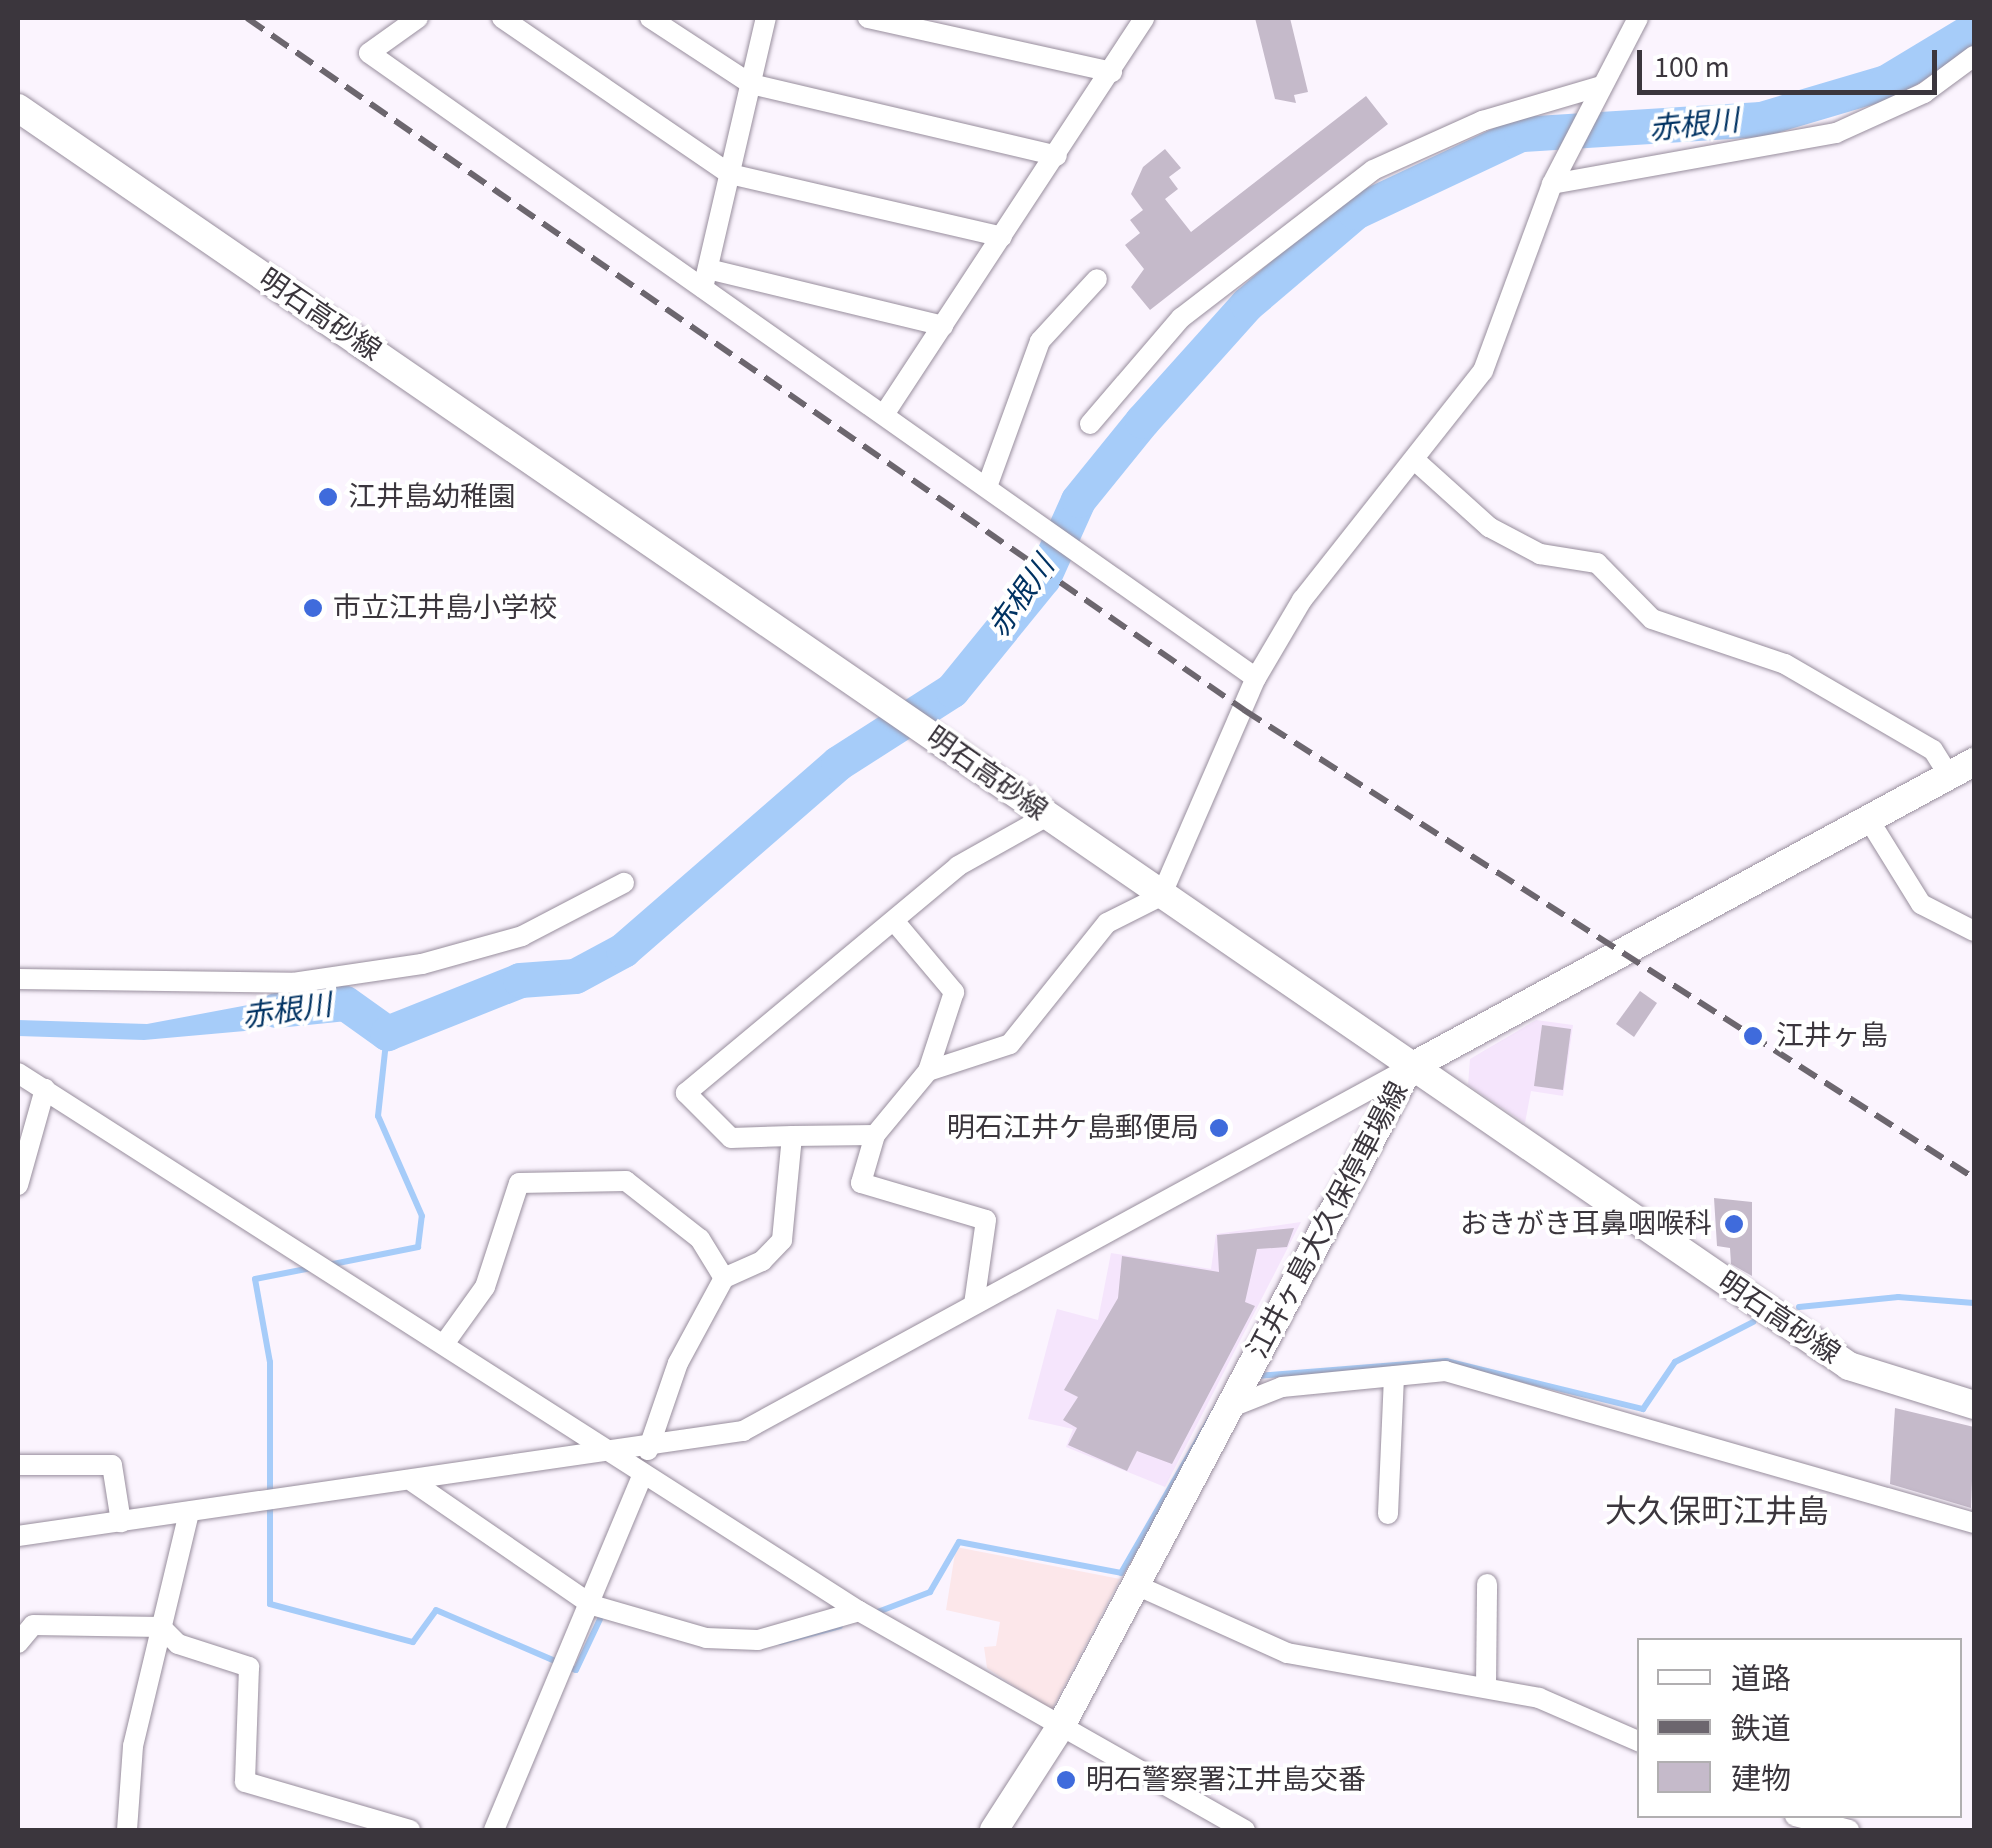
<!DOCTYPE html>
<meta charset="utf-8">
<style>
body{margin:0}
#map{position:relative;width:1992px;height:1848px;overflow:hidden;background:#fbf4fe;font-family:"Source Sans 3","Noto Sans JP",sans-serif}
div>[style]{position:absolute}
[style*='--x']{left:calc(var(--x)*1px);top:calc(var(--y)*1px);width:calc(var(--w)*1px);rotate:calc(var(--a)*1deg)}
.built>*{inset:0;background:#f5e5fc}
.industrial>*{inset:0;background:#fce7ea}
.water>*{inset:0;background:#a6ccf9}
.stream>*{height:6px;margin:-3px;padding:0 3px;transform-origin:3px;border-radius:3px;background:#a6ccf9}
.river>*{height:35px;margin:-17.5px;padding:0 17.5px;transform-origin:17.5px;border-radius:17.5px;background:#a6ccf9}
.building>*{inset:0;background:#c5baca}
.roads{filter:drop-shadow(0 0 2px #988e9d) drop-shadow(0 0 2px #988e9d)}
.minor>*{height:20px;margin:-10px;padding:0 10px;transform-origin:10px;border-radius:10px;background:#fff}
.secondary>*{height:28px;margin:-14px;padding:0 14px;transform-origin:14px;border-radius:14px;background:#fff}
.rail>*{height:6px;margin-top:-3px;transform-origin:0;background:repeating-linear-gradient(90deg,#6c666e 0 20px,transparent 0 30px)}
.dots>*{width:28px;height:28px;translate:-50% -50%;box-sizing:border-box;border:5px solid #fff;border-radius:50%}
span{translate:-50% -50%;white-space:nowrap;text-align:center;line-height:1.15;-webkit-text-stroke:8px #fff;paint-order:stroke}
.street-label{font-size:28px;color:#3b363d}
.poi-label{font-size:28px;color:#3b363d}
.left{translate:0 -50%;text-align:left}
.right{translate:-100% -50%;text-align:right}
.water-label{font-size:30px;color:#003262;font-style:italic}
.quarter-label{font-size:32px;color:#3b363d}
.frame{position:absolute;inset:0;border:20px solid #3b363d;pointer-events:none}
.legend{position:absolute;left:1637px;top:1638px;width:325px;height:180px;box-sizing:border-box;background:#fff;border:2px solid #b1afb1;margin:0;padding:12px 18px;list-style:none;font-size:30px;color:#3b363d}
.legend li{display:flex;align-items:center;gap:20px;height:50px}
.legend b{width:50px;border:2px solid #b1afb1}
.scale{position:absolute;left:1637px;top:50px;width:300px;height:45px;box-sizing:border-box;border:5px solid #3b363d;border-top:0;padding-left:12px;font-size:30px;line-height:35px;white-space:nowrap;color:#3b363d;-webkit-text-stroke:8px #fff;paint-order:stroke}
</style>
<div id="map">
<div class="built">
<div style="clip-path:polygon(1536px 1020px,1573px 1025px,1563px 1096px,1531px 1091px,1525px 1123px,1468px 1085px,1470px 1059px)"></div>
<div style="clip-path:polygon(1301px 1222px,1165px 1487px,1066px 1447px,1073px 1429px,1028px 1419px,1057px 1309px,1098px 1320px,1111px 1253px,1211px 1269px,1216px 1234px)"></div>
</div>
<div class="industrial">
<div style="clip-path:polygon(956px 1547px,1120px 1579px,1051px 1711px,987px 1668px,984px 1647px,996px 1646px,1000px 1622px,946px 1610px)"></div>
</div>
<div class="water">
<div style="clip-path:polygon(264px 1002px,327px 1005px,256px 1030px,144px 1040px,18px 1036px,18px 1020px,147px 1024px)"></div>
</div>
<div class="stream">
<div style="--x:328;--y:1265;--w:92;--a:-11.3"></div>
<div style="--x:418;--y:1247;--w:31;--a:-83"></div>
<div style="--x:422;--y:1216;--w:109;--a:-113.7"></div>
<div style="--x:378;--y:1116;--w:83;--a:-83.8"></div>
<div style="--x:311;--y:1268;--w:57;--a:168.9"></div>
<div style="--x:255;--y:1279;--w:84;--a:79.8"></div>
<div style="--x:270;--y:1362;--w:242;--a:90"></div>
<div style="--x:270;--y:1604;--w:148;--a:14.9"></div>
<div style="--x:413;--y:1642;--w:39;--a:-54"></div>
<div style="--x:436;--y:1610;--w:152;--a:23.2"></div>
<div style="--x:576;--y:1670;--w:63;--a:-64.7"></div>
<div style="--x:1799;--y:1307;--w:100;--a:-5.8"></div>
<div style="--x:1898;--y:1297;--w:76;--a:4.5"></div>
<div style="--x:1257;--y:1376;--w:190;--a:-4.5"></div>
<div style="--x:1446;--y:1361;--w:203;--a:13.7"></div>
<div style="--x:1643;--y:1409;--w:57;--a:-55.8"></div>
<div style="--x:1675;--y:1362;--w:88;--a:-27.1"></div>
<div style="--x:875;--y:1613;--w:59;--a:-20.9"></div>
<div style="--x:930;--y:1592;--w:58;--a:-59.9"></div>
<div style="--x:959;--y:1542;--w:165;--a:10.8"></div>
<div style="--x:1121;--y:1573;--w:218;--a:-60"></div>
<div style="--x:780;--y:1642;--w:62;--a:-14.9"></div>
</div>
<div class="river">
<div style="--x:276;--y:1010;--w:69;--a:-5.8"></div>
<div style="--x:345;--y:1003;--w:52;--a:35.5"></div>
<div style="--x:387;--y:1033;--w:143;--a:-21.7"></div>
<div style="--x:520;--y:980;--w:55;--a:-4.2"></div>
<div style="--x:575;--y:976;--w:55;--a:-28.4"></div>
<div style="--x:623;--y:950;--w:285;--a:-41"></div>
<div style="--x:838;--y:763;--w:135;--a:-32.6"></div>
<div style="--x:952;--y:690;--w:144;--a:-50.9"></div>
<div style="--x:1043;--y:578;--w:85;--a:-65.8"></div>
<div style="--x:1078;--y:500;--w:102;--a:-51"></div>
<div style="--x:1142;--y:421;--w:157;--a:-48.1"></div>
<div style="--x:1247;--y:304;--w:142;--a:-40.4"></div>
<div style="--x:1355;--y:212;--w:183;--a:-25.2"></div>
<div style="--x:1521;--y:134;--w:240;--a:-3.6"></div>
<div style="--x:1761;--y:119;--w:130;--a:-16.5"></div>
<div style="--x:1886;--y:82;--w:103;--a:-31.1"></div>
</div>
<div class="building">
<div style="clip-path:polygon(1255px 18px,1290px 18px,1308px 92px,1294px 95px,1296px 103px,1275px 99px)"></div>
<div style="clip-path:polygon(1366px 96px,1388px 124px,1150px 310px,1131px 287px,1144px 269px,1125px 245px,1140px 233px,1130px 220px,1143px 210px,1131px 194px,1143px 167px,1165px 149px,1181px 168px,1169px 177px,1178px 189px,1165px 199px,1191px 232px)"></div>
<div style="clip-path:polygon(1640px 991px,1657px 1003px,1634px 1037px,1616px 1024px)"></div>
<div style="clip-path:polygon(1542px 1025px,1571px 1029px,1563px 1090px,1534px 1086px)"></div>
<div style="clip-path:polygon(1714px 1198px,1752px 1202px,1752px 1276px,1731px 1264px,1730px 1248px,1717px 1246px)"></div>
<div style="clip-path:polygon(1294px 1228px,1287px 1247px,1257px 1249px,1245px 1302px,1255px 1306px,1172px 1464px,1137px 1451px,1127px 1471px,1068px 1445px,1077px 1428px,1063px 1420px,1078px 1397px,1064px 1390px,1118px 1298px,1122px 1256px,1219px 1272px,1217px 1235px)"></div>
<div style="clip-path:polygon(1895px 1408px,1974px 1427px,1971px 1508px,1890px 1484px)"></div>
</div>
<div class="roads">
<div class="minor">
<div style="--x:418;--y:18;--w:60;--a:144.5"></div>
<div style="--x:369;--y:53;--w:1085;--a:35.17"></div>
<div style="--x:502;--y:18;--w:276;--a:34.4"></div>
<div style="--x:730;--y:174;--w:279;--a:13"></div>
<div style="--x:650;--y:18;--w:121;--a:33.2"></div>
<div style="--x:751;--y:84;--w:314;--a:13.2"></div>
<div style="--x:868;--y:18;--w:250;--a:12.5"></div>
<div style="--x:1552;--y:184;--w:289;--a:-10.2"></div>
<div style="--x:1836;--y:133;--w:97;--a:-24.4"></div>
<div style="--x:1924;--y:93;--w:62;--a:-36.5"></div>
<div style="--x:708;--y:269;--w:242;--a:13.6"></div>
<div style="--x:703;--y:288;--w:277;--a:-76.9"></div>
<div style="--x:885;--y:413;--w:472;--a:-56.7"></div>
<div style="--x:1090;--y:424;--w:140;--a:-49.4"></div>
<div style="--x:1181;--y:318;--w:242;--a:-37.6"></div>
<div style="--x:1373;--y:170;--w:120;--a:-24.2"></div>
<div style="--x:1482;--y:121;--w:124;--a:-16.4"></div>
<div style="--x:1418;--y:463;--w:96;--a:42"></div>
<div style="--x:1489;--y:527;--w:58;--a:27.9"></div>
<div style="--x:1540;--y:554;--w:58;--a:9"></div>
<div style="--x:1597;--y:563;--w:78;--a:45.5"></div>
<div style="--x:1652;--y:619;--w:140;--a:18.7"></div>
<div style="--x:1785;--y:664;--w:171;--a:30.2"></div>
<div style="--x:1933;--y:750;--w:31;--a:58"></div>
<div style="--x:988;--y:484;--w:152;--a:-70"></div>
<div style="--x:1040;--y:341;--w:84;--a:-47.4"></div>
<div style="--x:1869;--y:820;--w:99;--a:58.2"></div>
<div style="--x:1921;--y:904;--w:59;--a:27"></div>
<div style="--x:895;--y:922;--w:92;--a:49.9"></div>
<div style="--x:954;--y:992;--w:83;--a:108.2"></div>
<div style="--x:18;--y:979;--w:275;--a:0.8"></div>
<div style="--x:293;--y:983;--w:130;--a:-8.4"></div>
<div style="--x:422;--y:964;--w:104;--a:-15.6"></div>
<div style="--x:522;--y:936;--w:115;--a:-27.5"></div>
<div style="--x:18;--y:1073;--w:998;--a:32.61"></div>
<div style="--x:859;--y:1611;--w:444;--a:29.6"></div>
<div style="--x:875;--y:1135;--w:50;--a:106.3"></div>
<div style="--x:861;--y:1183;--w:130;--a:16.5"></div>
<div style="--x:986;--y:1220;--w:85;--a:98.1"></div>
<div style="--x:792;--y:1136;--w:61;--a:178.1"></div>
<div style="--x:731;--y:1138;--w:64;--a:-135"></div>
<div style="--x:686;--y:1093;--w:354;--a:-39.8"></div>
<div style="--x:958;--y:866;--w:102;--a:-29.3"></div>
<div style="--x:18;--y:1185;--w:100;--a:-74.3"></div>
<div style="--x:444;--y:1344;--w:70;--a:-54.3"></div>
<div style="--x:485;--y:1287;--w:109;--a:-71.9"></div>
<div style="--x:519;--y:1183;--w:107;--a:-1.1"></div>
<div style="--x:626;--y:1181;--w:94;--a:38.1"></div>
<div style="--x:700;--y:1239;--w:46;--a:58.4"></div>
<div style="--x:1229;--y:1408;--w:57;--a:-21.6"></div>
<div style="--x:1282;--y:1387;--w:164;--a:-5.6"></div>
<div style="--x:1445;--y:1371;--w:550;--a:16.03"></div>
<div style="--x:648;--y:1450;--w:92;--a:-71"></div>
<div style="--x:678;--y:1363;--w:97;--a:-61.6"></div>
<div style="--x:724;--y:1278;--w:42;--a:-24.1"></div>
<div style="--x:762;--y:1261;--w:29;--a:-46"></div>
<div style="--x:782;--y:1240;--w:104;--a:-84.5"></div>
<div style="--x:792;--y:1136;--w:83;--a:-0.7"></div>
<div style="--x:875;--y:1135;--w:83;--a:-50.4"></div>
<div style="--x:928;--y:1071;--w:86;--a:-18.2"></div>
<div style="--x:1010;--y:1044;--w:155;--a:-51.3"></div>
<div style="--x:1107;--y:923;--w:60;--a:-26.6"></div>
<div style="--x:1161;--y:896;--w:238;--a:-66.5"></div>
<div style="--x:1256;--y:678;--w:91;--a:-59.5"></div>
<div style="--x:1302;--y:600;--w:292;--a:-51.7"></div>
<div style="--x:1483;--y:371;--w:199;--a:-69.7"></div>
<div style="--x:1552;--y:184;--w:187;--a:-62.6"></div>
<div style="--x:18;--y:1465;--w:94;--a:0"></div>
<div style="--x:112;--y:1465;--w:58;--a:81"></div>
<div style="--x:413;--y:1482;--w:217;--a:34.5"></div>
<div style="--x:592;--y:1605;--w:119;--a:16.1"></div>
<div style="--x:706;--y:1638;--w:52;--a:2.2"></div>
<div style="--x:758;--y:1640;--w:105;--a:-16"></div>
<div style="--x:1388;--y:1514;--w:138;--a:-87.5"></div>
<div style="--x:18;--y:1536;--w:733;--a:-8.24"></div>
<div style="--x:743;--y:1431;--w:759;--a:-28.59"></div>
<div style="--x:1136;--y:1585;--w:166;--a:24.2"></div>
<div style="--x:1287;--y:1653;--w:256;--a:10.1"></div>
<div style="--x:1539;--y:1698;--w:110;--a:23.5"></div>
<div style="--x:18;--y:1643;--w:23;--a:-50"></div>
<div style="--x:33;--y:1625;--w:128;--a:0.9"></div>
<div style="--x:161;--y:1627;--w:24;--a:45"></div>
<div style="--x:178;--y:1644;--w:75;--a:17.9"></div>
<div style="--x:249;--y:1667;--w:115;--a:92"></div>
<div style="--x:245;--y:1782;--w:172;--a:16.2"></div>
<div style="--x:1486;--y:1687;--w:103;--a:-89.4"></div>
<div style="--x:1795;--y:1816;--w:56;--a:14.5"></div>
<div style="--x:127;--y:1830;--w:84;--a:-85.9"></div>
<div style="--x:133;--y:1746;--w:241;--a:-76.5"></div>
<div style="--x:494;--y:1830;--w:384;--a:-67.3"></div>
</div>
<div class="secondary">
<div style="--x:18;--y:108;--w:2222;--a:34.49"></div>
<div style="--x:1849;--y:1366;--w:131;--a:17.3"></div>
<div style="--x:994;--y:1830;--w:124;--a:-57.2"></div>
<div style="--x:1061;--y:1726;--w:744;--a:-62.13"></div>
<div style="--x:1409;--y:1068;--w:643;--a:-28.44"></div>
</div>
</div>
<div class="rail">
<div style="--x:247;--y:18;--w:1214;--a:34.76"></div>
<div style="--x:1244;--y:710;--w:867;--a:32.66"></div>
</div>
<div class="dots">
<div style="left:328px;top:497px;background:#3f6bdc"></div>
<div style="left:313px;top:608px;background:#3f6bdc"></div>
<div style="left:1753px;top:1036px;background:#3f6bdc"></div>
<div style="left:1219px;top:1128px;background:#3f6bdc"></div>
<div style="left:1734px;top:1224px;background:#3f6bdc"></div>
<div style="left:1066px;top:1780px;background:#3f6bdc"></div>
</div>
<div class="street-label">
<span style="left:320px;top:315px;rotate:34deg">明石高砂線</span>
<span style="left:987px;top:774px;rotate:35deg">明石高砂線</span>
<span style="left:1328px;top:1220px;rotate:-62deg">江井ヶ島大久保停車場線</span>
<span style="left:1779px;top:1318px;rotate:34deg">明石高砂線</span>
</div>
<div class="poi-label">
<span class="left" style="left:348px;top:497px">江井島幼稚園</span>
<span class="left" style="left:333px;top:608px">市立江井島小学校</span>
<span class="left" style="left:1776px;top:1036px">江井ヶ島</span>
<span class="right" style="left:1199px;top:1128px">明石江井ケ島郵便局</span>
<span class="right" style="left:1712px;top:1224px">おきがき耳鼻咽喉科</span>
<span class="left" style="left:1086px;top:1780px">明石警察署江井島交番</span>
</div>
<div class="water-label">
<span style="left:1694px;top:126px;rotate:-6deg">赤根川</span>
<span style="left:1022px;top:597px;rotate:-55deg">赤根川</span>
<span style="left:287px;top:1012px;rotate:-8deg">赤根川</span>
</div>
<div class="quarter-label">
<span style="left:1717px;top:1512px">大久保町江井島</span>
</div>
<div class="frame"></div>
<ul class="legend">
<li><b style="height:12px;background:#fff"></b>道路</li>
<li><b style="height:12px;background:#6c666e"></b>鉄道</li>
<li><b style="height:28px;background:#c5baca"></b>建物</li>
</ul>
<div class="scale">100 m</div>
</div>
